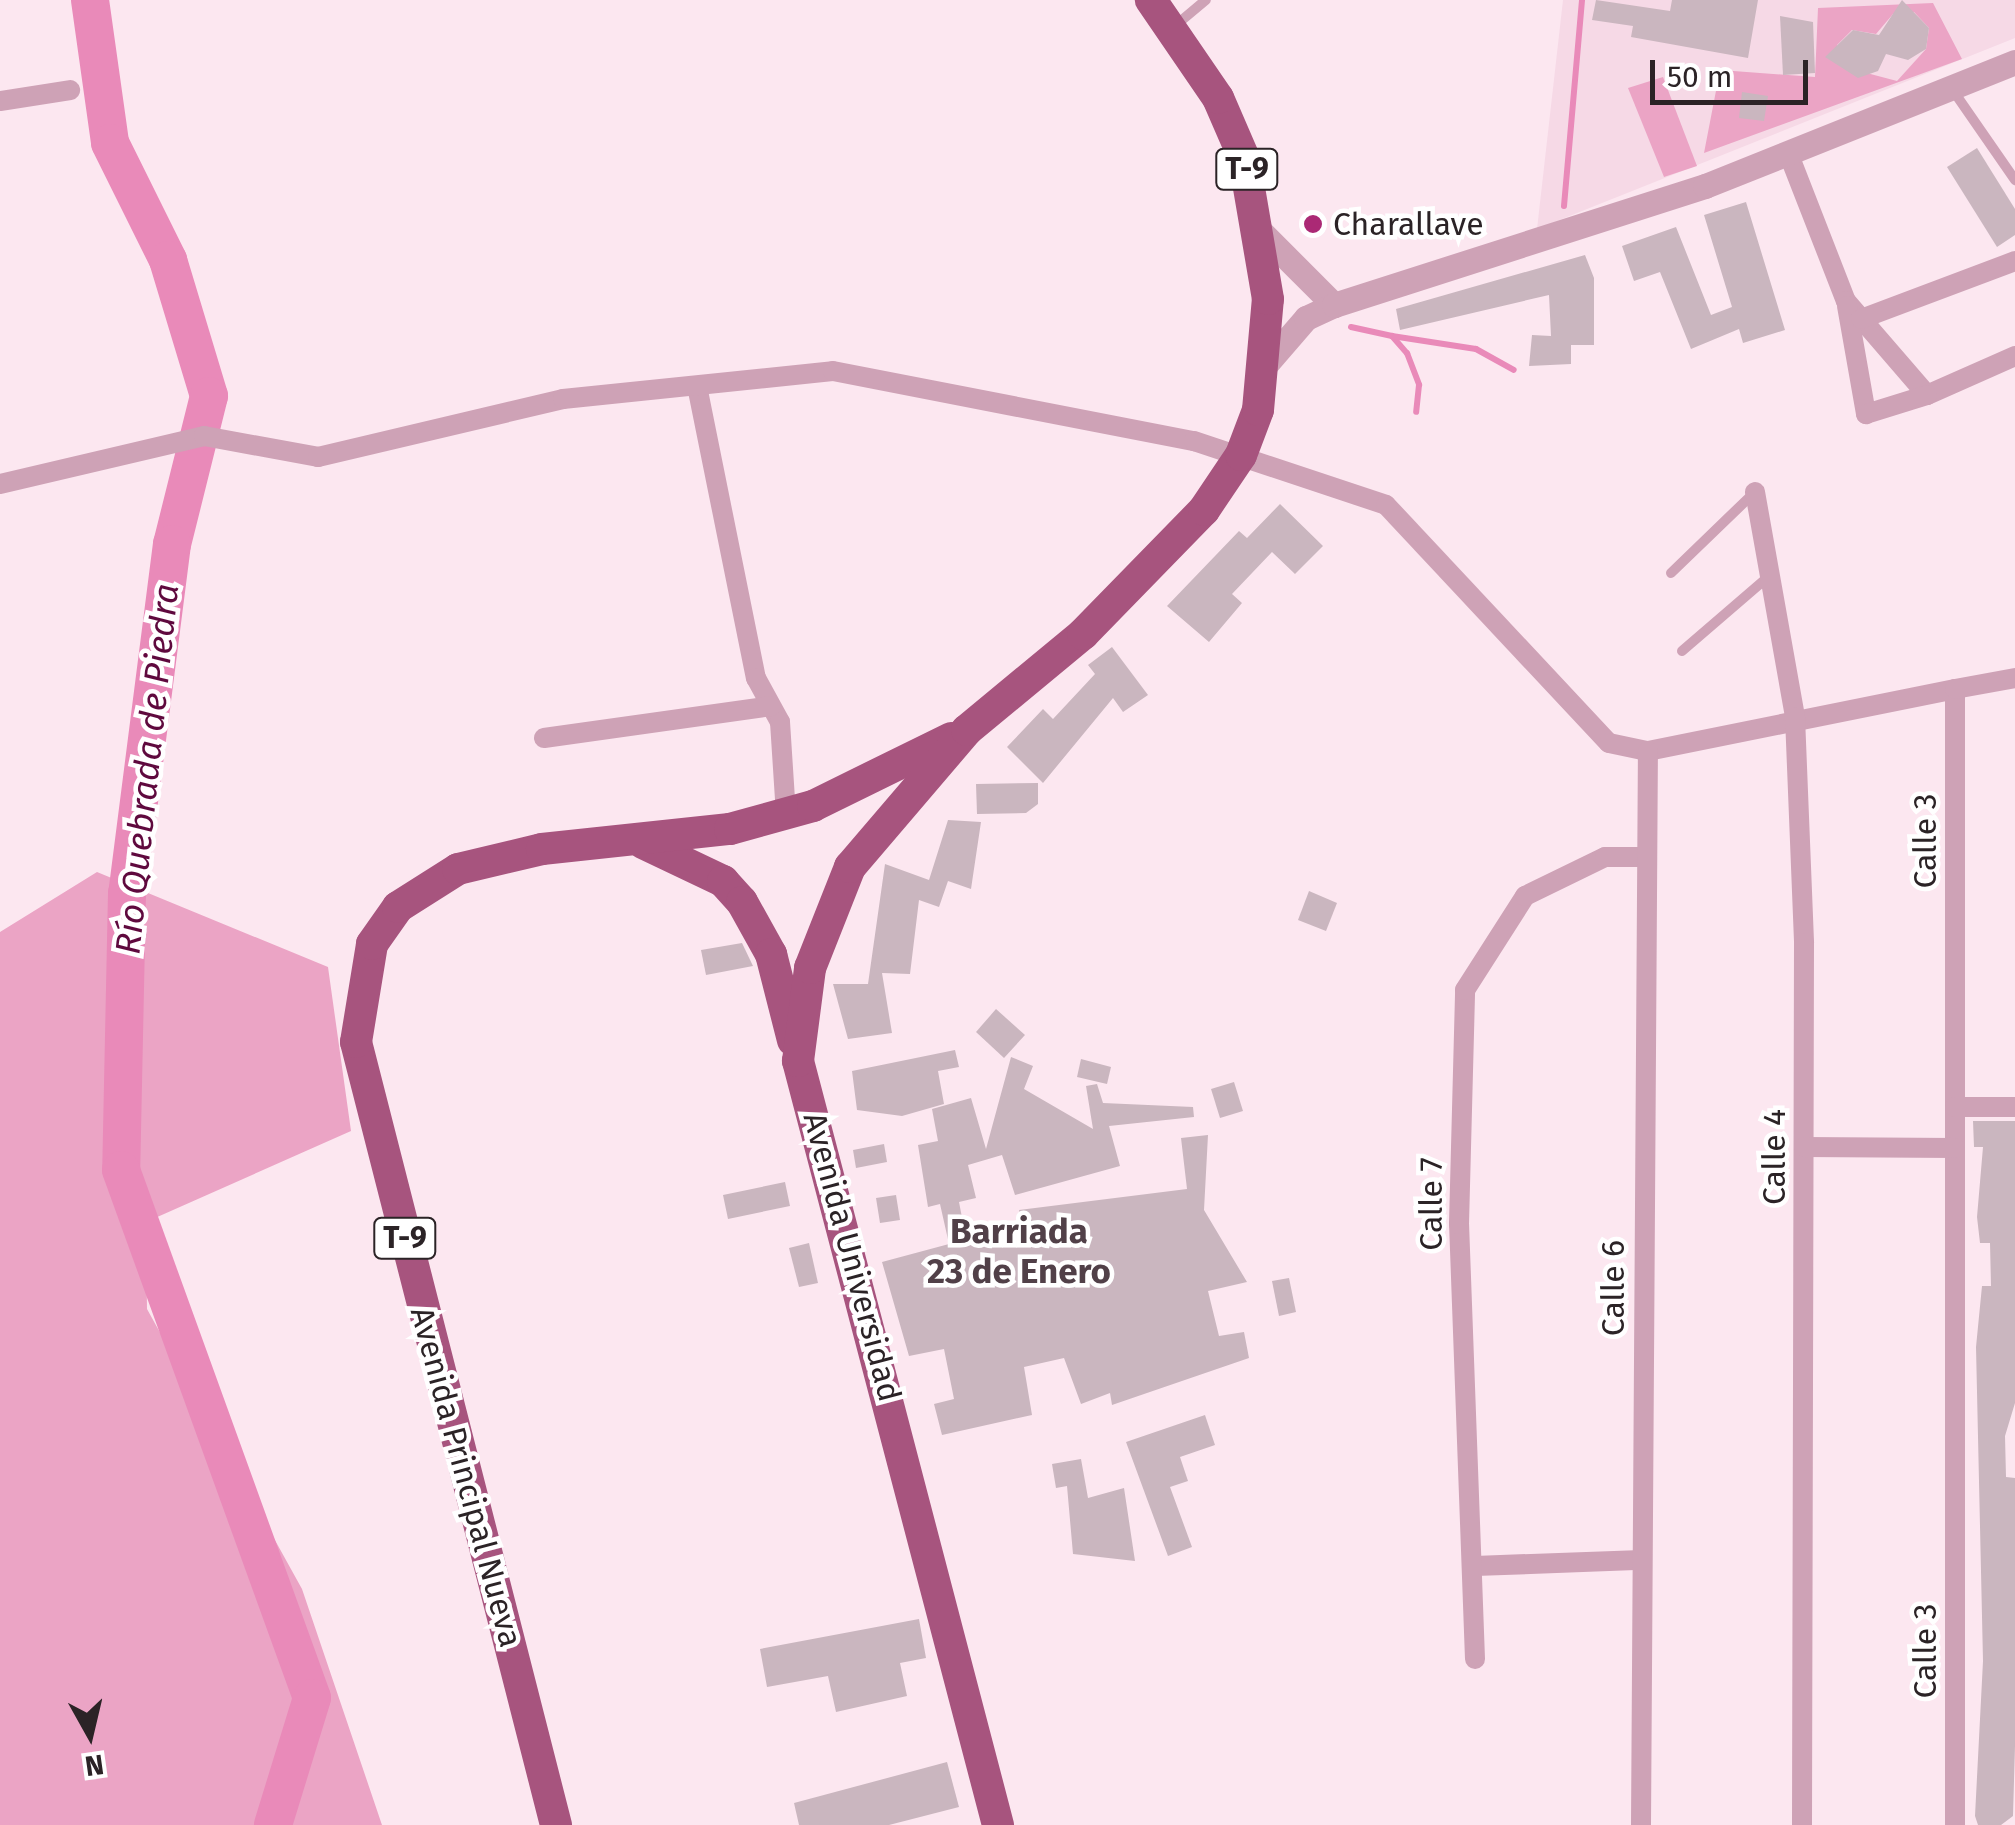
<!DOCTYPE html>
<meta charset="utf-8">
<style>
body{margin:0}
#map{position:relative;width:2015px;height:1825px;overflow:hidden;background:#fce7f0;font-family:"Fira Sans",sans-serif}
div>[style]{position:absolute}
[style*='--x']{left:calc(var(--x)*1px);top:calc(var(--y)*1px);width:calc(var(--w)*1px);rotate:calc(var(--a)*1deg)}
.built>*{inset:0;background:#f6d9e6}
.green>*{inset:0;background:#eba4c5}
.stream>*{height:6px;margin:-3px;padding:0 3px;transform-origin:3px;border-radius:3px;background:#e98ab9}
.river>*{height:38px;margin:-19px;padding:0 19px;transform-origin:19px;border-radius:19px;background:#e98ab9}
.building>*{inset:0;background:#cab6bf}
.service>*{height:10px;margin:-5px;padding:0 5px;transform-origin:5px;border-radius:5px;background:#cea2b6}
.minor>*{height:20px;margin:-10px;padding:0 10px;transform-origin:10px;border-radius:10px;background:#cea2b6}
.tertiary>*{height:25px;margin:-12.5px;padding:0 12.5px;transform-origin:12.5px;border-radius:12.5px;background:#cea2b6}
.trunk>*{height:32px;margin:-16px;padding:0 16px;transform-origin:16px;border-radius:16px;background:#a7547e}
.dots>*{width:28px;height:28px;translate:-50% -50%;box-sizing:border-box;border:5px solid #fff;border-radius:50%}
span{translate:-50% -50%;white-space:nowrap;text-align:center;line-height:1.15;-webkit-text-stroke:9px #fff;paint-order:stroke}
.shield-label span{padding:2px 8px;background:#fff;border:2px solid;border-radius:8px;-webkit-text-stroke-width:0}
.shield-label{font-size:30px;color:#2b2326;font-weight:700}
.poi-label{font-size:32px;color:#2b2326}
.left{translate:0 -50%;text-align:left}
.street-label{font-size:32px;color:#2b2326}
.water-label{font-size:35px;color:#5f093e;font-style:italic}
.neighbourhood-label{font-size:35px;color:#514048;font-weight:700}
.north{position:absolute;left:40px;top:1685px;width:100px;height:100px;-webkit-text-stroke:8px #fff;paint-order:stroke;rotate:172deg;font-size:28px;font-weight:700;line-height:40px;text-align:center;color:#2b2326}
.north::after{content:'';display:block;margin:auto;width:35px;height:45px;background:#2b2326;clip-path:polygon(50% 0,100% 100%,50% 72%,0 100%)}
.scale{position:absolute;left:1650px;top:60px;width:158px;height:45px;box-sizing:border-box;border:5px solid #2b2326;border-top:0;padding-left:12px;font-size:30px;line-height:35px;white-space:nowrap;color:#2b2326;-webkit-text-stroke:8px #fff;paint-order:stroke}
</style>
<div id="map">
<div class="built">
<div style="clip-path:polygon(1563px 0,2015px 0,2015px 38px,1537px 229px)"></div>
</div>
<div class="green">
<div style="clip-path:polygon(evenodd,1933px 3px,1962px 59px,1704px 153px,1720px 70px,1815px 77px,1818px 8px,1933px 3px,1914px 12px,1929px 28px,1926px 49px,1897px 81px,1840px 66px,1837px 45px,1852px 30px,1876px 34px,1893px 14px,1914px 12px)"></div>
<div style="clip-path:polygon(1663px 77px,1697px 166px,1664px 177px,1628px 88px)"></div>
<div style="clip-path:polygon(97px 872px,328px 967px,351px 1131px,146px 1222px,147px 1309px,302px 1589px,382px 1825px,0 1825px,0 932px)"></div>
</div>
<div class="stream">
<div style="--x:1564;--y:206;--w:207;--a:-85"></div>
<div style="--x:1351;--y:327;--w:42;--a:12.4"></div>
<div style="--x:1392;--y:336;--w:23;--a:49"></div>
<div style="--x:1407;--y:353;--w:34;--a:69"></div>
<div style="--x:1419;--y:385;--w:27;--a:96"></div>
<div style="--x:1392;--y:336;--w:85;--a:8.8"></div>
<div style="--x:1476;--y:349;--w:43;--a:28.9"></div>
</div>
<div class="river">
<div style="--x:90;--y:0;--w:144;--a:82"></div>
<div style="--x:110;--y:143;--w:131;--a:63.6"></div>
<div style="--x:168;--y:260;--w:142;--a:73.2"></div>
<div style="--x:209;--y:396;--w:153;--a:104"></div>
<div style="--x:172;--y:544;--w:352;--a:97.3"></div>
<div style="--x:127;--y:893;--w:277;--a:91.2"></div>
<div style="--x:121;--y:1170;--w:561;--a:70.11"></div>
<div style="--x:312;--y:1698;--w:133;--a:107.1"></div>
</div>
<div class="building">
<div style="clip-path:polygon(1596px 0,1670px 11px,1672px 0,1758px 0,1748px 58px,1631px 37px,1633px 26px,1592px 20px)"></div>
<div style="clip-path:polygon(1902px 0,1929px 28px,1926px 49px,1908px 60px,1886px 54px,1878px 71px,1858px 78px,1825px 57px,1853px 30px,1879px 35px)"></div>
<div style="clip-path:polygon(1780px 16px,1813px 22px,1815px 73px,1783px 75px)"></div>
<div style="clip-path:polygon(1742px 92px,1768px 96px,1764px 121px,1739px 118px)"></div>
<div style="clip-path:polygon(1977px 148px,2015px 209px,2015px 235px,1997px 247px,1947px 167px)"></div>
<div style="clip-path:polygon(1746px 202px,1785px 330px,1743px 343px,1739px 329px,1691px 349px,1660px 272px,1634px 281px,1622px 246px,1676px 227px,1711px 315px,1732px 307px,1704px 215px)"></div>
<div style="clip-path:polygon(1585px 255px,1594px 278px,1594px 345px,1571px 345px,1571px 364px,1529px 366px,1532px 335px,1551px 336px,1549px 295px,1400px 330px,1396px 309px)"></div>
<div style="clip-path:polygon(1280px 504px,1323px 546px,1295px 574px,1272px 552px,1232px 594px,1242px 603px,1209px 642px,1167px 606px,1239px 531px,1247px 538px)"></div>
<div style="clip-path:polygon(1112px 647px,1148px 695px,1123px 712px,1113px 698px,1043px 783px,1007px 747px,1043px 709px,1053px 719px,1095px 674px,1088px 665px)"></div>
<div style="clip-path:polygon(1038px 783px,1038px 804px,1026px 813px,977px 814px,976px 784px)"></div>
<div style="clip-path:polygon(948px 820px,981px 822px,971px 889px,948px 881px,939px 907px,919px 900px,910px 974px,882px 973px,892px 1033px,848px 1039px,833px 984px,868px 984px,885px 864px,929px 880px)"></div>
<div style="clip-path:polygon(1309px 891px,1337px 903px,1326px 931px,1298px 920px)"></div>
<div style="clip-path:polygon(742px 943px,753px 966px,706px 975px,701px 950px)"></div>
<div style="clip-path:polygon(996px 1009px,1025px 1035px,1004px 1058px,976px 1032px)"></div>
<div style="clip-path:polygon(955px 1050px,959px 1067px,938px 1071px,944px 1104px,902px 1116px,857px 1110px,852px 1071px)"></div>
<div style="clip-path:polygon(1011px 1057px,1033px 1066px,1024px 1089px,1093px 1129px,1086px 1086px,1097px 1084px,1103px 1103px,1193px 1107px,1194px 1117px,1109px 1126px,1120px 1166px,1015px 1195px,1002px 1155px,968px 1165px,976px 1198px,959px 1202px,965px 1233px,1022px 1221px,1019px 1210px,1187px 1189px,1181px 1138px,1208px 1135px,1204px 1210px,1247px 1282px,1208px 1291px,1219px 1336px,1244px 1332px,1249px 1358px,1112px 1405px,1110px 1393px,1081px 1404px,1064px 1358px,1024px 1367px,1032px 1415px,942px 1435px,934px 1404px,954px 1399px,944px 1349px,909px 1356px,882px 1262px,949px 1244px,940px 1204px,928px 1207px,918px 1145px,938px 1141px,932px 1109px,971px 1098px,986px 1149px)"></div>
<div style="clip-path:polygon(1081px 1059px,1111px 1067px,1107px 1084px,1077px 1077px)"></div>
<div style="clip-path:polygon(1234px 1082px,1243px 1111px,1220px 1118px,1211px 1089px)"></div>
<div style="clip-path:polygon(1973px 1121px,2015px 1121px,2015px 1403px,2005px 1436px,2006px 1477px,2015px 1478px,2015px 1746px,2013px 1816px,2001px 1825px,1978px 1825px,1975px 1816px,1983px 1661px,1976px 1347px,1982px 1286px,1991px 1286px,1990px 1243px,1980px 1243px,1977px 1217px,1983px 1147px,1974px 1147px)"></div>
<div style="clip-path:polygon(884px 1144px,887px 1162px,856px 1168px,853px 1150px)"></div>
<div style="clip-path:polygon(785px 1182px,790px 1206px,728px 1219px,723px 1195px)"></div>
<div style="clip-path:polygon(896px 1195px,900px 1220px,880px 1223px,876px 1198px)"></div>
<div style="clip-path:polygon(809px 1243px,818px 1283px,799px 1287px,789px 1248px)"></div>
<div style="clip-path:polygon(1289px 1278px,1296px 1312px,1279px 1316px,1272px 1281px)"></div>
<div style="clip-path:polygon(1205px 1415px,1215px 1445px,1180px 1457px,1188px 1481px,1170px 1487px,1192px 1547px,1168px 1556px,1126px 1442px)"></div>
<div style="clip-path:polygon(1081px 1459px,1088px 1498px,1124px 1488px,1135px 1561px,1073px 1554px,1067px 1486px,1056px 1488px,1052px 1464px)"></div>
<div style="clip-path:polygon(919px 1619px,926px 1658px,900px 1663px,907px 1696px,836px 1712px,828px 1676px,767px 1687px,760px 1649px)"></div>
<div style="clip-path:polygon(947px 1762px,959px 1807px,889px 1825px,799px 1825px,794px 1803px)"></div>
</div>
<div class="service">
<div style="--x:1176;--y:25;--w:39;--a:-40"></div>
<div style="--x:1952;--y:89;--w:111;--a:55.3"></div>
<div style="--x:1671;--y:573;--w:117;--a:-44"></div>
<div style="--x:1682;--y:651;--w:113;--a:-40.7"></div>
</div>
<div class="minor">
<div style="--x:0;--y:101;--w:71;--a:-8.9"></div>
<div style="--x:1789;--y:155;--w:157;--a:68.7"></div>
<div style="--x:1846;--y:301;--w:124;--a:49.2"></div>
<div style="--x:1927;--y:395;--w:96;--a:-23.9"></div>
<div style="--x:1847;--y:306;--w:110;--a:80"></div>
<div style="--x:1866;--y:414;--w:64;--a:-17.3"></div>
<div style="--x:1861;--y:319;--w:165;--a:-20.6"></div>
<div style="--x:697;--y:386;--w:298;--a:78.6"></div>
<div style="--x:756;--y:678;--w:50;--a:61.4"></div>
<div style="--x:780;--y:722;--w:92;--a:86.3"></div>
<div style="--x:0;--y:484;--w:210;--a:-13.2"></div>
<div style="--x:204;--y:436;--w:116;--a:10.4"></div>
<div style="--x:318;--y:457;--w:252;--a:-13.3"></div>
<div style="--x:563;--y:399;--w:271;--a:-5.9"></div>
<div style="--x:833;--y:371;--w:368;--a:11"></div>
<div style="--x:1194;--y:441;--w:202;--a:18.4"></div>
<div style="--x:1386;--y:505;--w:326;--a:46.9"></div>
<div style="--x:1609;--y:743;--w:40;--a:12"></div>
<div style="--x:1648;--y:751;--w:313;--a:-11.4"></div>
<div style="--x:1955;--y:689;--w:1136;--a:90"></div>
<div style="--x:1755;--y:492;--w:229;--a:79.9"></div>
<div style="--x:1795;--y:717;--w:226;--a:87.7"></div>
<div style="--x:1804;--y:943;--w:882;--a:90.13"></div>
<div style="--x:1955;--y:689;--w:61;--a:-10.4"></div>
<div style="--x:544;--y:738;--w:229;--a:-8"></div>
<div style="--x:1955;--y:1107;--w:60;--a:0"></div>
<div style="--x:1804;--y:1147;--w:151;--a:0.4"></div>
<div style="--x:1475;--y:1566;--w:167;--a:-2.1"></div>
<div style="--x:1475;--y:1659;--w:435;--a:-92.1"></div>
<div style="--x:1459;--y:1224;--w:234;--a:-88.5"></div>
<div style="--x:1465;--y:990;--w:112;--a:-57.4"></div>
<div style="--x:1525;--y:896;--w:89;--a:-26"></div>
<div style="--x:1605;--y:857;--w:41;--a:0"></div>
<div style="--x:1641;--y:1825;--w:1074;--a:-89.63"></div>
</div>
<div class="tertiary">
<div style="--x:1260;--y:231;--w:105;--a:45"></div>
<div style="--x:1267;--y:363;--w:60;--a:-49.1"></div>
<div style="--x:1306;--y:318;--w:31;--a:-25"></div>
<div style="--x:1334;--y:305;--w:390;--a:-17.8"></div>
<div style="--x:1705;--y:186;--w:334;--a:-21.8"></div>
</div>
<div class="trunk">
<div style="--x:643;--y:843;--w:89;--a:25.4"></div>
<div style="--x:723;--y:881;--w:28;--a:48"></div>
<div style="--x:742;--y:902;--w:60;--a:60.9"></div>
<div style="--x:771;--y:954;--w:89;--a:75.7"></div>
<div style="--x:556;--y:1825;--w:808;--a:-104.33"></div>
<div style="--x:356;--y:1042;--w:99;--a:-80.7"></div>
<div style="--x:372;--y:944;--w:45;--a:-54.9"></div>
<div style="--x:398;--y:907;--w:71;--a:-32.3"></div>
<div style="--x:458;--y:869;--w:86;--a:-13.4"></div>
<div style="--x:542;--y:849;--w:189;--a:-6.1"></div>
<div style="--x:730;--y:829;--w:86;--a:-15.5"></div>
<div style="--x:813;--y:806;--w:154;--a:-26.2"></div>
<div style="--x:998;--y:1825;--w:790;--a:-104.67"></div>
<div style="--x:798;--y:1061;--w:94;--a:-82.6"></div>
<div style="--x:810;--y:968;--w:109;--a:-68.4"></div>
<div style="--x:850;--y:867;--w:180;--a:-49.5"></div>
<div style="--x:967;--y:730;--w:151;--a:-39.6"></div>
<div style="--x:1083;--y:634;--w:173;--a:-45.7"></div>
<div style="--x:1204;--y:510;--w:66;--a:-56.1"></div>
<div style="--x:1241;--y:455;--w:48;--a:-69.3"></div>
<div style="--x:1258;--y:410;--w:111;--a:-84.9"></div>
<div style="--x:1268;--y:299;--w:143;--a:-99.7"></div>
<div style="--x:1244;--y:158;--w:65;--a:-113.4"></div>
<div style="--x:1218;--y:98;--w:119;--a:-124.4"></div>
</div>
<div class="dots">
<div style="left:1313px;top:224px;background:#ab2975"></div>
</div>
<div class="shield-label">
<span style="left:1247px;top:169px">T-9</span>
<span style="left:405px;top:1238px">T-9</span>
</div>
<div class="poi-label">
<span class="left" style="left:1333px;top:224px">Charallave</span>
</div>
<div class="street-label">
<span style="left:1925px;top:841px;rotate:-90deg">Calle 3</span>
<span style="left:1774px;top:1157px;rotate:-90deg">Calle 4</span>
<span style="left:1431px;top:1204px;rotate:-90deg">Calle 7</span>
<span style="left:852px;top:1257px;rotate:75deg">Avenida Universidad</span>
<span style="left:1613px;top:1288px;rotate:-90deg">Calle 6</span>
<span style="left:466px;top:1477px;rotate:75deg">Avenida Principal Nueva</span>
<span style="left:1925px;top:1651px;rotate:-90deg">Calle 3</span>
</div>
<div class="water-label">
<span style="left:147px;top:769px;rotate:-84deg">Río Quebrada de Piedra</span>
</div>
<div class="neighbourhood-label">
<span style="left:1019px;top:1251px">Barriada<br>23 de Enero</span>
</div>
<div class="north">N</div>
<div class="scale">50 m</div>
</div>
